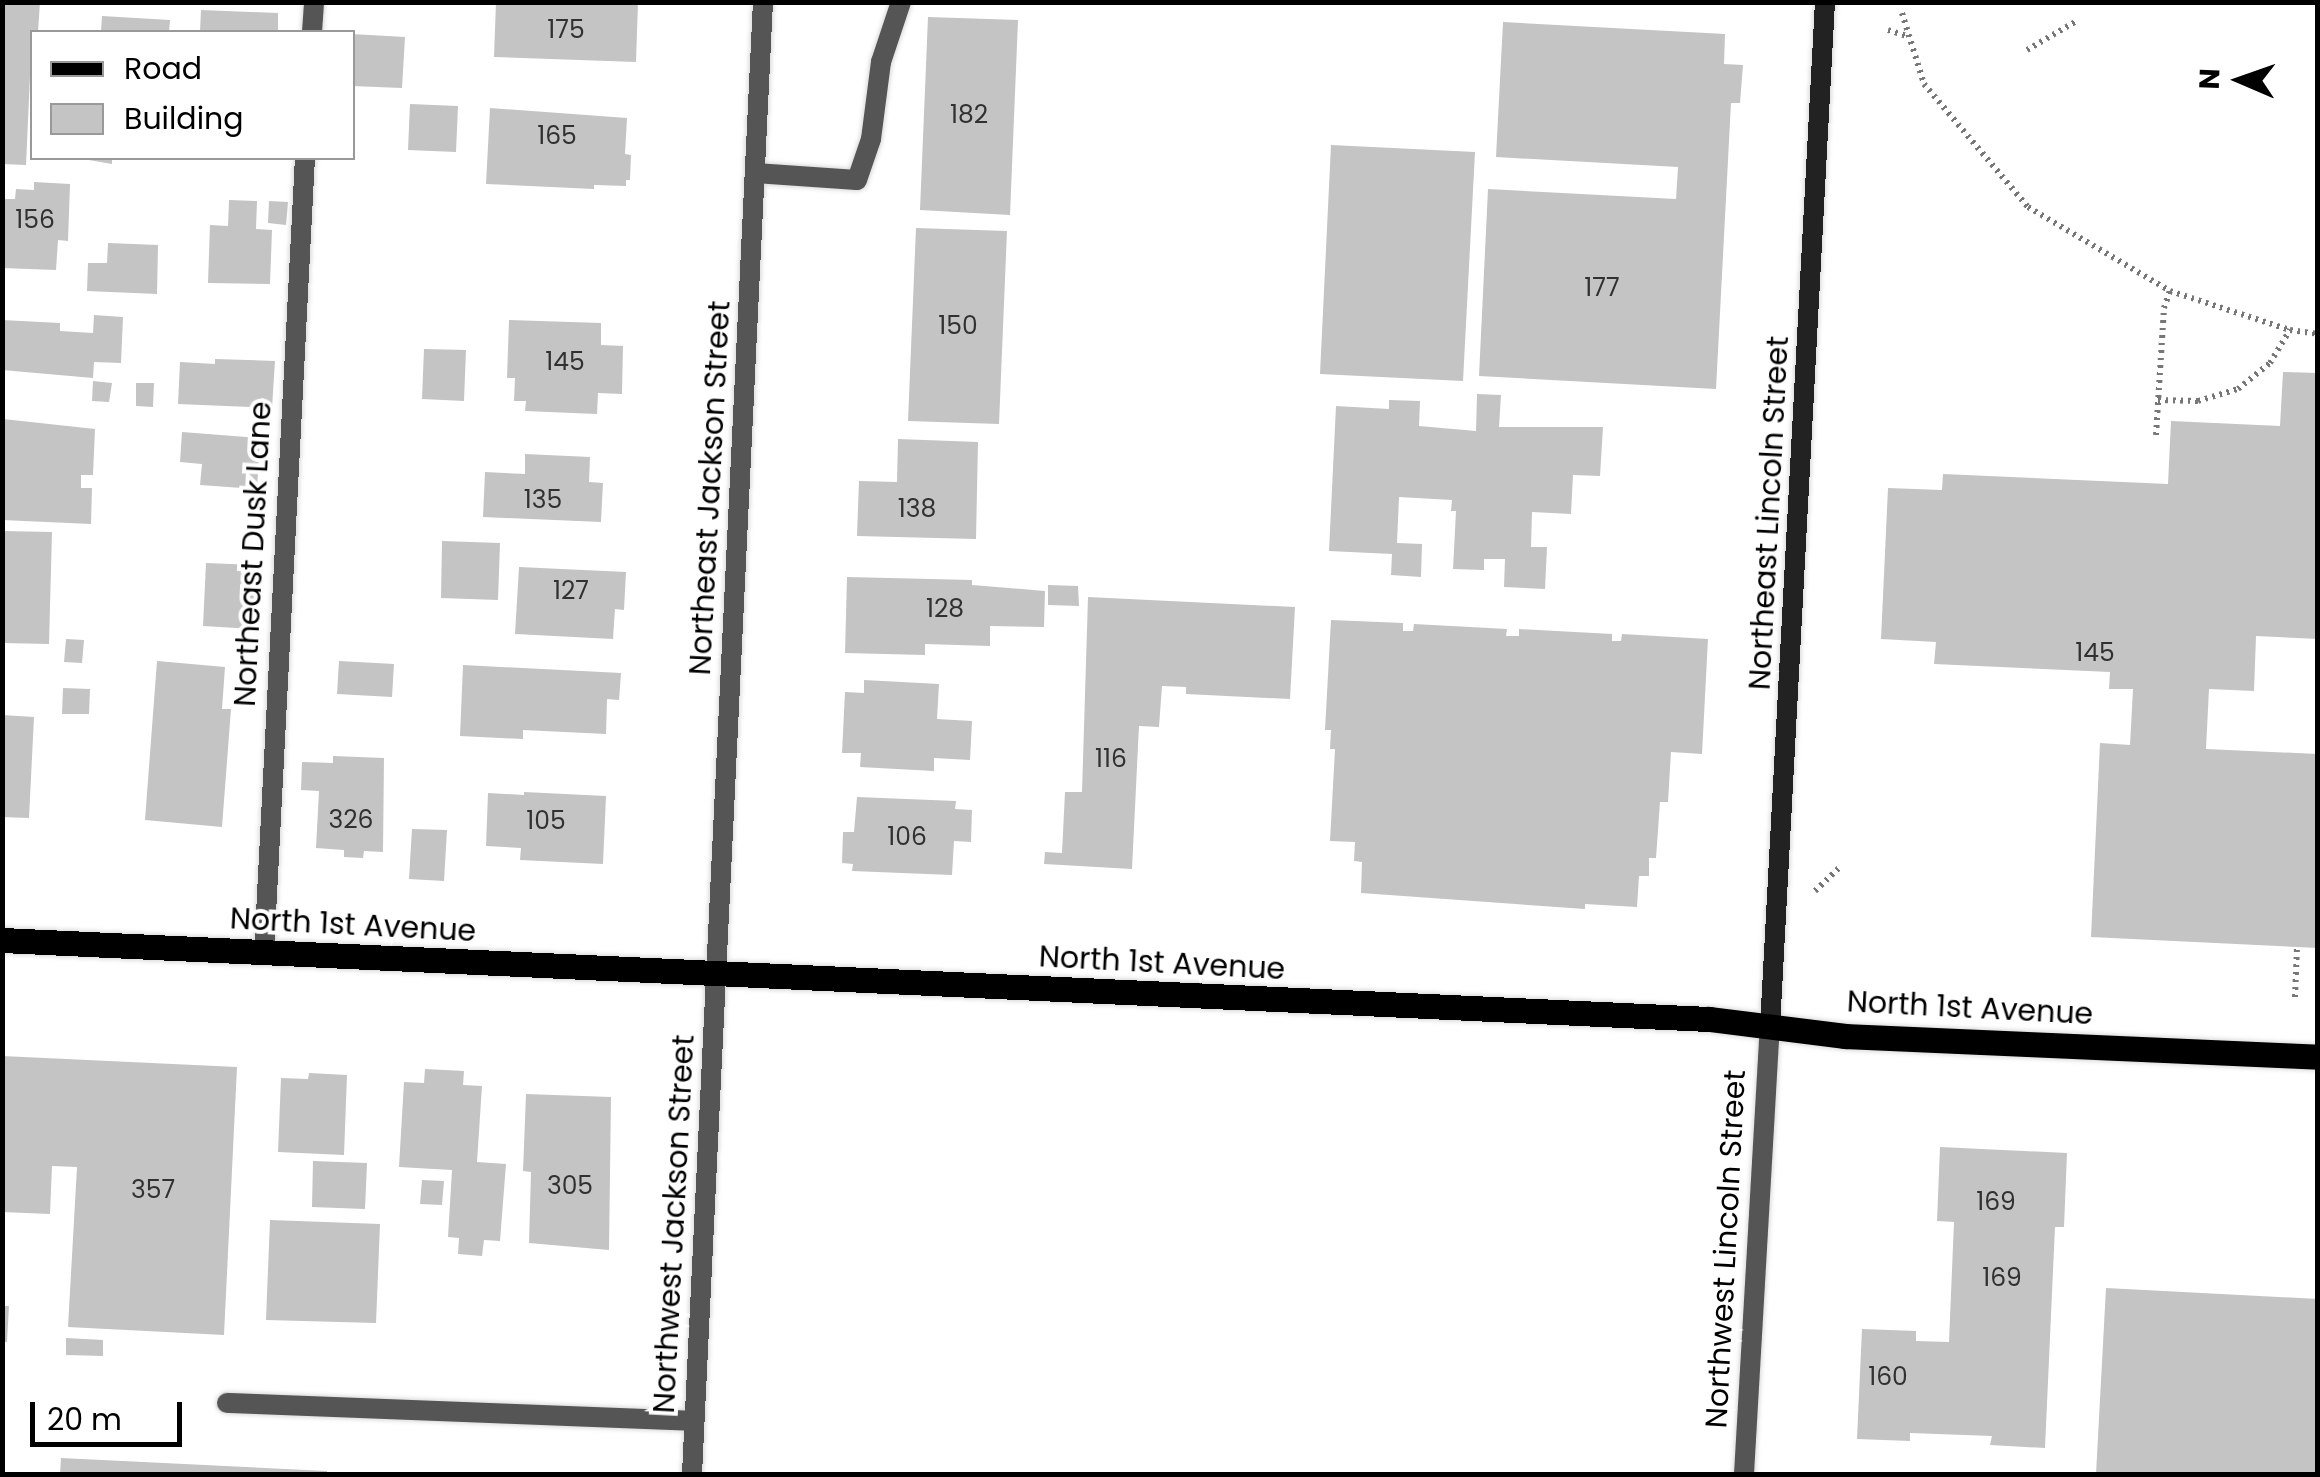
<!DOCTYPE html>
<style>
body{margin:0}
#map{position:relative;width:2320px;height:1477px;overflow:hidden;background:#fff;font-family:Poppins,sans-serif}
div>[style]{position:absolute}
[style*='--x']{left:calc(var(--x)*1px);top:calc(var(--y)*1px);width:calc(var(--w)*1px);rotate:calc(var(--a)*1deg)}
.building>*{inset:0;background:#c4c4c4}
.path>*{height:6px;margin-top:-3px;transform-origin:0;background:repeating-linear-gradient(90deg,#777 0 2.5px,transparent 0 7.5px)}
.roads{filter:drop-shadow(0 0 2px #dbdbdb) drop-shadow(0 0 2px #dbdbdb)}
.lane>*{height:20px;margin:-10px;padding:0 10px;transform-origin:10px;border-radius:10px;background:#555}
.street>*{height:20px;margin:-10px;padding:0 10px;transform-origin:10px;border-radius:10px;background:#555}
.secondary>*{height:20px;margin:-10px;padding:0 10px;transform-origin:10px;border-radius:10px;background:#222}
.primary>*{height:25px;margin:-12.5px;padding:0 12.5px;transform-origin:12.5px;border-radius:12.5px;background:#000}
span{translate:-50% -50%;white-space:nowrap;text-align:center;line-height:1.15;-webkit-text-stroke:8px #fff;paint-order:stroke}
.number-label{font-size:25px;color:#313131}
.number-label span{-webkit-text-stroke-width:0}
.street-label{font-size:30px;color:#000}
.frame{position:absolute;inset:0;border:5px solid #000;pointer-events:none}
.legend{position:absolute;left:30px;top:30px;width:325px;height:130px;box-sizing:border-box;background:#fff;border:2px solid #999;margin:0;padding:12px 18px;list-style:none;font-size:30px;color:#000}
.legend li{display:flex;align-items:center;gap:20px;height:50px}
.legend b{width:50px;border:2px solid #999}
.north{position:absolute;left:2190px;top:30px;width:100px;height:100px;-webkit-text-stroke:8px #fff;paint-order:stroke;rotate:272deg;font-size:28px;font-weight:700;line-height:40px;text-align:center;color:#000}
.north::after{content:'';display:block;margin:auto;width:35px;height:45px;background:#000;clip-path:polygon(50% 0,100% 100%,50% 72%,0 100%)}
.scale{position:absolute;left:30px;top:1402px;width:152px;height:45px;box-sizing:border-box;border:5px solid #000;border-top:0;padding-left:12px;font-size:30px;line-height:35px;white-space:nowrap;color:#000;-webkit-text-stroke:8px #fff;paint-order:stroke}
</style>
<div id="map">
<div class="building">
<div style="clip-path:polygon(2px 2px,40px 2px,38px 32px,32px 32px,26px 165px,2px 164px)"></div>
<div style="clip-path:polygon(496px 2px,638px 2px,636px 62px,494px 57px)"></div>
<div style="clip-path:polygon(201px 10px,278px 13px,278px 32px,200px 32px)"></div>
<div style="clip-path:polygon(102px 16px,170px 20px,169px 32px,101px 32px)"></div>
<div style="clip-path:polygon(928px 17px,1018px 20px,1010px 215px,920px 210px)"></div>
<div style="clip-path:polygon(1503px 22px,1725px 34px,1724px 64px,1743px 65px,1740px 103px,1731px 103px,1716px 389px,1479px 376px,1488px 189px,1676px 199px,1678px 167px,1496px 157px)"></div>
<div style="clip-path:polygon(352px 34px,405px 37px,402px 88px,352px 86px)"></div>
<div style="clip-path:polygon(410px 104px,458px 106px,456px 152px,408px 150px)"></div>
<div style="clip-path:polygon(490px 108px,627px 118px,625px 154px,631px 155px,630px 180px,626px 180px,626px 186px,594px 185px,594px 189px,486px 184px)"></div>
<div style="clip-path:polygon(1331px 145px,1475px 152px,1463px 381px,1320px 374px)"></div>
<div style="clip-path:polygon(77px 158px,112px 158px,112px 164px)"></div>
<div style="clip-path:polygon(34px 182px,70px 184px,68px 241px,58px 240px,56px 270px,2px 268px,2px 199px,15px 199px,16px 189px,34px 190px)"></div>
<div style="clip-path:polygon(229px 200px,257px 201px,256px 229px,272px 230px,270px 284px,208px 283px,210px 225px,228px 226px)"></div>
<div style="clip-path:polygon(269px 201px,288px 202px,286px 225px,268px 223px)"></div>
<div style="clip-path:polygon(916px 228px,1007px 231px,999px 424px,908px 421px)"></div>
<div style="clip-path:polygon(108px 243px,158px 245px,157px 294px,87px 291px,88px 263px,107px 263px)"></div>
<div style="clip-path:polygon(94px 315px,123px 317px,121px 363px,94px 362px,93px 378px,2px 370px,2px 320px,60px 323px,60px 331px,93px 333px)"></div>
<div style="clip-path:polygon(509px 320px,601px 323px,601px 345px,623px 346px,622px 394px,598px 393px,597px 414px,525px 411px,526px 401px,514px 401px,515px 378px,507px 378px)"></div>
<div style="clip-path:polygon(424px 349px,466px 350px,464px 401px,422px 399px)"></div>
<div style="clip-path:polygon(215px 359px,275px 361px,272px 408px,178px 404px,180px 362px,215px 364px)"></div>
<div style="clip-path:polygon(2283px 372px,2318px 373px,2318px 639px,2256px 636px,2254px 691px,2209px 689px,2206px 749px,2318px 754px,2318px 948px,2091px 937px,2100px 743px,2130px 745px,2133px 689px,2109px 689px,2110px 672px,1934px 664px,1936px 642px,1881px 639px,1888px 488px,1942px 490px,1943px 474px,2168px 484px,2171px 421px,2280px 426px)"></div>
<div style="clip-path:polygon(93px 381px,112px 383px,109px 402px,92px 401px)"></div>
<div style="clip-path:polygon(136px 383px,154px 383px,153px 407px,136px 406px)"></div>
<div style="clip-path:polygon(1477px 394px,1501px 395px,1499px 427px,1603px 427px,1600px 476px,1573px 475px,1571px 514px,1532px 512px,1531px 547px,1547px 547px,1545px 589px,1504px 587px,1505px 559px,1484px 559px,1484px 570px,1453px 569px,1456px 511px,1451px 511px,1452px 500px,1399px 497px,1397px 543px,1422px 544px,1421px 577px,1391px 575px,1392px 554px,1329px 551px,1336px 406px,1389px 409px,1389px 400px,1420px 401px,1419px 426px,1476px 431px)"></div>
<div style="clip-path:polygon(3px 419px,95px 429px,93px 475px,81px 475px,81px 488px,92px 488px,91px 524px,2px 520px)"></div>
<div style="clip-path:polygon(182px 432px,260px 438px,257px 489px,200px 485px,202px 464px,180px 462px)"></div>
<div style="clip-path:polygon(898px 439px,978px 442px,976px 539px,857px 536px,859px 481px,897px 482px)"></div>
<div style="clip-path:polygon(525px 454px,590px 457px,589px 482px,603px 483px,601px 522px,483px 517px,485px 472px,525px 474px)"></div>
<div style="clip-path:polygon(2px 531px,52px 532px,49px 644px,2px 643px)"></div>
<div style="clip-path:polygon(442px 541px,500px 543px,498px 600px,441px 598px)"></div>
<div style="clip-path:polygon(206px 563px,255px 565px,253px 629px,203px 626px)"></div>
<div style="clip-path:polygon(519px 567px,626px 572px,624px 610px,615px 609px,613px 639px,515px 634px)"></div>
<div style="clip-path:polygon(847px 577px,972px 580px,972px 585px,1045px 591px,1044px 627px,990px 626px,990px 646px,925px 644px,925px 655px,845px 653px)"></div>
<div style="clip-path:polygon(1048px 585px,1078px 586px,1079px 606px,1048px 605px)"></div>
<div style="clip-path:polygon(1088px 597px,1295px 607px,1290px 699px,1186px 694px,1186px 687px,1162px 686px,1159px 727px,1139px 726px,1132px 869px,1044px 864px,1045px 852px,1062px 853px,1065px 792px,1082px 792px)"></div>
<div style="clip-path:polygon(1331px 620px,1403px 623px,1403px 631px,1413px 631px,1414px 624px,1507px 629px,1506px 636px,1519px 636px,1519px 629px,1612px 634px,1612px 641px,1621px 641px,1622px 634px,1708px 639px,1702px 754px,1671px 752px,1668px 802px,1660px 802px,1656px 858px,1649px 858px,1649px 876px,1639px 876px,1637px 907px,1585px 904px,1585px 909px,1361px 893px,1362px 862px,1354px 861px,1355px 842px,1330px 841px,1335px 749px,1330px 749px,1331px 730px,1325px 730px)"></div>
<div style="clip-path:polygon(66px 639px,84px 640px,82px 663px,64px 662px)"></div>
<div style="clip-path:polygon(157px 661px,225px 667px,222px 709px,231px 709px,222px 827px,145px 820px)"></div>
<div style="clip-path:polygon(339px 661px,394px 664px,392px 697px,337px 694px)"></div>
<div style="clip-path:polygon(463px 665px,621px 673px,619px 700px,607px 699px,606px 734px,523px 730px,523px 739px,460px 736px)"></div>
<div style="clip-path:polygon(864px 680px,939px 684px,937px 719px,972px 721px,970px 760px,934px 758px,934px 771px,860px 767px,861px 753px,842px 753px,845px 692px,864px 693px)"></div>
<div style="clip-path:polygon(63px 688px,90px 689px,89px 714px,62px 714px)"></div>
<div style="clip-path:polygon(2px 715px,34px 717px,29px 818px,2px 817px)"></div>
<div style="clip-path:polygon(333px 756px,384px 758px,383px 852px,364px 851px,363px 858px,344px 857px,344px 850px,316px 848px,319px 791px,301px 790px,302px 762px,333px 763px)"></div>
<div style="clip-path:polygon(524px 792px,606px 796px,603px 864px,520px 860px,521px 848px,486px 846px,488px 793px,524px 795px)"></div>
<div style="clip-path:polygon(857px 797px,956px 801px,955px 809px,972px 810px,971px 842px,954px 841px,952px 875px,852px 871px,853px 864px,842px 863px,843px 832px,854px 832px)"></div>
<div style="clip-path:polygon(412px 829px,447px 830px,444px 881px,409px 879px)"></div>
<div style="clip-path:polygon(2px 1056px,237px 1067px,224px 1335px,68px 1327px,77px 1167px,52px 1166px,50px 1214px,2px 1212px)"></div>
<div style="clip-path:polygon(425px 1069px,464px 1071px,463px 1085px,482px 1086px,477px 1162px,506px 1164px,500px 1241px,484px 1240px,482px 1256px,458px 1254px,459px 1238px,448px 1237px,452px 1170px,399px 1167px,404px 1082px,424px 1083px)"></div>
<div style="clip-path:polygon(309px 1073px,347px 1075px,344px 1155px,278px 1152px,281px 1078px,308px 1079px)"></div>
<div style="clip-path:polygon(526px 1094px,611px 1097px,609px 1250px,529px 1243px,531px 1172px,523px 1171px)"></div>
<div style="clip-path:polygon(1940px 1147px,2067px 1153px,2064px 1227px,2055px 1227px,2045px 1448px,1990px 1445px,1992px 1436px,1910px 1433px,1910px 1441px,1857px 1439px,1862px 1329px,1916px 1331px,1916px 1341px,1949px 1342px,1954px 1222px,1937px 1221px)"></div>
<div style="clip-path:polygon(313px 1161px,367px 1163px,365px 1209px,312px 1207px)"></div>
<div style="clip-path:polygon(422px 1180px,444px 1181px,442px 1205px,420px 1204px)"></div>
<div style="clip-path:polygon(270px 1220px,380px 1224px,376px 1323px,266px 1320px)"></div>
<div style="clip-path:polygon(2106px 1288px,2318px 1299px,2318px 1474px,2096px 1474px)"></div>
<div style="clip-path:polygon(2px 1306px,9px 1306px,7px 1342px,2px 1342px)"></div>
<div style="clip-path:polygon(66px 1338px,103px 1340px,103px 1356px,66px 1355px)"></div>
<div style="clip-path:polygon(61px 1458px,327px 1471px,327px 1474px,60px 1474px)"></div>
</div>
<div class="path">
<div style="--x:1902;--y:13;--w:74;--a:72.8"></div>
<div style="--x:1924;--y:84;--w:161;--a:49.8"></div>
<div style="--x:2028;--y:207;--w:165;--a:30.6"></div>
<div style="--x:2170;--y:291;--w:126;--a:18"></div>
<div style="--x:2290;--y:330;--w:28;--a:8"></div>
<div style="--x:1888;--y:30;--w:20;--a:18"></div>
<div style="--x:2027;--y:50;--w:56;--a:-30.3"></div>
<div style="--x:2158;--y:400;--w:40;--a:1.4"></div>
<div style="--x:2198;--y:401;--w:42;--a:-16.7"></div>
<div style="--x:2238;--y:389;--w:41;--a:-39.1"></div>
<div style="--x:2270;--y:363;--w:39;--a:-59"></div>
<div style="--x:2156;--y:435;--w:127;--a:-86.4"></div>
<div style="--x:2164;--y:308;--w:18;--a:-71"></div>
<div style="--x:1815;--y:891;--w:37;--a:-44"></div>
<div style="--x:2295;--y:997;--w:50;--a:-87.7"></div>
</div>
<div class="roads">
<div class="lane">
<div style="--x:312;--y:32;--w:30;--a:-86"></div>
<div style="--x:755;--y:173;--w:102;--a:3.9"></div>
<div style="--x:857;--y:180;--w:43;--a:-71.1"></div>
<div style="--x:871;--y:139;--w:78;--a:-82.6"></div>
<div style="--x:881;--y:62;--w:63;--a:-71.6"></div>
<div style="--x:264;--y:953;--w:796;--a:-87.05"></div>
<div style="--x:227;--y:1403;--w:467;--a:2.2"></div>
</div>
<div class="street">
<div style="--x:692;--y:1474;--w:1474;--a:-87.24"></div>
<div style="--x:1744;--y:1474;--w:448;--a:-86.7"></div>
</div>
<div class="secondary">
<div style="--x:1770;--y:1027;--w:1026;--a:-86.93"></div>
</div>
<div class="primary">
<div style="--x:2;--y:940;--w:1709;--a:2.65"></div>
<div style="--x:1709;--y:1019;--w:137;--a:7.1"></div>
<div style="--x:1845;--y:1036;--w:473;--a:2.5"></div>
</div>
</div>
<div class="number-label">
<span style="left:566px;top:30px">175</span>
<span style="left:969px;top:115px">182</span>
<span style="left:557px;top:136px">165</span>
<span style="left:35px;top:220px">156</span>
<span style="left:1602px;top:288px">177</span>
<span style="left:958px;top:326px">150</span>
<span style="left:565px;top:362px">145</span>
<span style="left:543px;top:500px">135</span>
<span style="left:917px;top:509px">138</span>
<span style="left:571px;top:591px">127</span>
<span style="left:945px;top:609px">128</span>
<span style="left:2095px;top:653px">145</span>
<span style="left:1111px;top:759px">116</span>
<span style="left:351px;top:820px">326</span>
<span style="left:546px;top:821px">105</span>
<span style="left:907px;top:837px">106</span>
<span style="left:570px;top:1186px">305</span>
<span style="left:153px;top:1190px">357</span>
<span style="left:1996px;top:1202px">169</span>
<span style="left:2002px;top:1278px">169</span>
<span style="left:1888px;top:1377px">160</span>
</div>
<div class="street-label">
<span style="left:710px;top:488px;rotate:-87deg">Northeast Jackson Street</span>
<span style="left:1769px;top:513px;rotate:-87deg">Northeast Lincoln Street</span>
<span style="left:253px;top:554px;rotate:-87deg">Northeast Dusk Lane</span>
<span style="left:353px;top:925px;rotate:3deg">North 1st Avenue</span>
<span style="left:1162px;top:963px;rotate:3deg">North 1st Avenue</span>
<span style="left:1970px;top:1008px;rotate:3deg">North 1st Avenue</span>
<span style="left:674px;top:1224px;rotate:-87deg">Northwest Jackson Street</span>
<span style="left:1726px;top:1249px;rotate:-87deg">Northwest Lincoln Street</span>
</div>
<div class="frame"></div>
<ul class="legend">
<li><b style="height:12px;background:#000"></b>Road</li>
<li><b style="height:28px;background:#c4c4c4"></b>Building</li>
</ul>
<div class="north">N</div>
<div class="scale">20 m</div>
</div>
